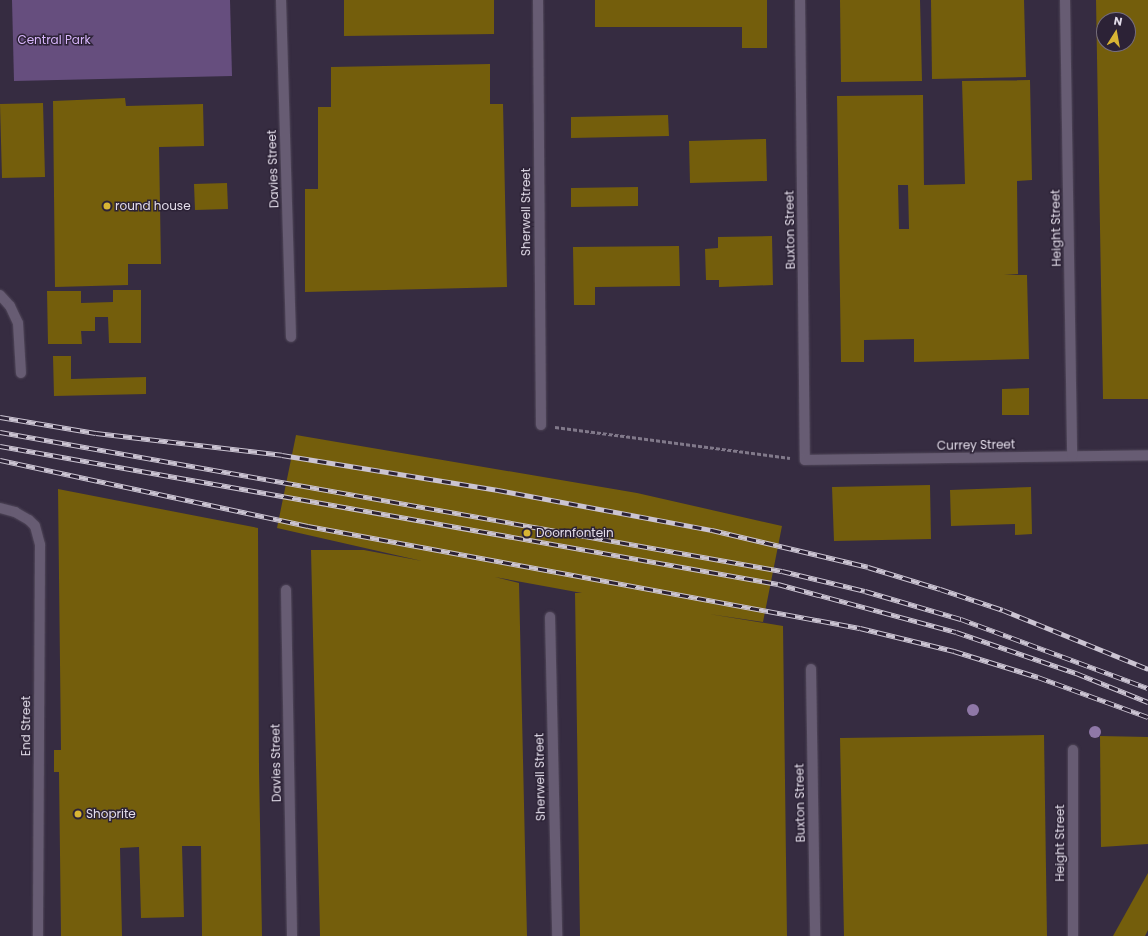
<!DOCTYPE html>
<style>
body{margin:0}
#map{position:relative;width:1148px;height:936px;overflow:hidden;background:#362c41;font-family:Poppins,sans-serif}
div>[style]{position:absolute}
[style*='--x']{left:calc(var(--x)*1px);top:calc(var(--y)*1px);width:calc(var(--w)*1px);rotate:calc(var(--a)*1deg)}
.green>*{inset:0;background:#664e7e}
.building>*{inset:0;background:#745e0c}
.path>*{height:2.5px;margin-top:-1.25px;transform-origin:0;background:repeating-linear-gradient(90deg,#81798a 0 4px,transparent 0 6px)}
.roads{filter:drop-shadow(0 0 1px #51485a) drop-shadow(0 0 1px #51485a)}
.street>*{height:10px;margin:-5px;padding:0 5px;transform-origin:5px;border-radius:5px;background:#675c73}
.rail>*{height:4.5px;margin-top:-2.25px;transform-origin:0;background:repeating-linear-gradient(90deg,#2c2236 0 9px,#cbc4d2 0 18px);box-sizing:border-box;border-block:1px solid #cbc4d2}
.trees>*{width:12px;height:12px;margin:-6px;border-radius:50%;background:#8f78a7}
.dots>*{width:11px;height:11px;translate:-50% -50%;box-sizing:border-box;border:2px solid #2c2236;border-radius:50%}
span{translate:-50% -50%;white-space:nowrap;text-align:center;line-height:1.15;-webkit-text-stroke:3px #2c2236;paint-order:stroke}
.park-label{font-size:12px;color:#d8b6fb}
.street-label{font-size:12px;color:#e3ddea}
.poi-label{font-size:12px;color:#e3ddea}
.left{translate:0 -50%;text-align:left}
.north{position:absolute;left:1096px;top:12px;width:40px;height:40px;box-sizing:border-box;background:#2c2236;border:1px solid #756d7e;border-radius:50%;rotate:11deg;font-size:11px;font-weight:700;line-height:16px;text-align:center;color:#e3ddea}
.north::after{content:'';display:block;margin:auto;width:14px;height:18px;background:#d8b434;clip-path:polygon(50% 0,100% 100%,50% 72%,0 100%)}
</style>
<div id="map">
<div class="green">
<div style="clip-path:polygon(12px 0,230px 0,232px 76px,14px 81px)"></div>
</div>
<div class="building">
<div style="clip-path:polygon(344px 0,494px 0,494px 34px,344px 36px)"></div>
<div style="clip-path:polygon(595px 0,767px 0,767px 48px,742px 48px,742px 27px,595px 27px)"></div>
<div style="clip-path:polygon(840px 0,920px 0,922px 81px,841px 82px)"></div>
<div style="clip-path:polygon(931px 0,1024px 0,1026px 77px,932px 79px)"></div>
<div style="clip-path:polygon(evenodd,1096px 0,1148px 0,1148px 399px,1103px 399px,1096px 0,1104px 20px,1128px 20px,1128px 44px,1104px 44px,1104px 20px)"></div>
<div style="clip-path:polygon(490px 64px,490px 104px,503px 104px,507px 287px,305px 292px,305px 189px,318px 189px,318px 107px,331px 107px,331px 67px)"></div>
<div style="clip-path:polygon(evenodd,1030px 80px,1032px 180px,1017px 181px,1018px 274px,1004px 275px,1027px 275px,1029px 359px,914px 362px,914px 339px,864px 340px,864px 362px,841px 362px,837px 96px,923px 95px,924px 185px,965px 184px,962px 81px,1030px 80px,898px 185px,908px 185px,909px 229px,899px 229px,898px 185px)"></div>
<div style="clip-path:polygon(125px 98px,126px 106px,203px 104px,204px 146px,159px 147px,161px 264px,128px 264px,128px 285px,55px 287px,53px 101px)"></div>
<div style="clip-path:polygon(43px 103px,45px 177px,2px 178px,0 104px)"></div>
<div style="clip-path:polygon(668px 115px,669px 136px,571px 138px,571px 117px)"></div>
<div style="clip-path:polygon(766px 139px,767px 181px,690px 183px,689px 141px)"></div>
<div style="clip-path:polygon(227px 183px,228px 209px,195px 210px,194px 184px)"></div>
<div style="clip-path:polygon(638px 187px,638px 206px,571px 207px,571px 188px)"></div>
<div style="clip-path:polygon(772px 236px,773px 285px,719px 287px,719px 280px,706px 280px,705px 249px,718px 248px,718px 237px)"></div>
<div style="clip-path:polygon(679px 246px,680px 286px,595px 287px,595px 305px,574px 305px,573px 247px)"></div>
<div style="clip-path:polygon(113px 290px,141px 290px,141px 343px,109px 343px,108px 317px,95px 317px,95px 331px,81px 331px,82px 344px,48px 344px,47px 291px,81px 291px,81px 303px,113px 302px)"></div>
<div style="clip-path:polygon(53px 356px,71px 356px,71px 379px,146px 377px,146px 394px,54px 396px)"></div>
<div style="clip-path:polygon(1029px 388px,1029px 415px,1002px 415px,1002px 389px)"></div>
<div style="clip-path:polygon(296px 435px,637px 493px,782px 526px,763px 622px,709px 614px,783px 626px,787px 936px,580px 936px,575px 593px,582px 593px,495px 577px,519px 583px,527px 936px,320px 936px,311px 550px,364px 550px,422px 561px,277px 528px)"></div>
<div style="clip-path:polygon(930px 485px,931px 539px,834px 541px,832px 487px)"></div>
<div style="clip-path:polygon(1031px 487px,1032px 534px,1015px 535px,1015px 524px,951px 526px,950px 490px)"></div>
<div style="clip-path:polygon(58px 489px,258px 528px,259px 769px,262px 936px,202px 936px,201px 846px,182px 846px,184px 917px,141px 918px,139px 847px,120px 848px,122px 936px,61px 936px,59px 772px,54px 772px,54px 750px,61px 750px)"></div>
<div style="clip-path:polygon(1044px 735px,1047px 936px,844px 936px,840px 738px)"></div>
<div style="clip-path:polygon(1100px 736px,1148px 737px,1148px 844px,1101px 847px)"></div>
<div style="clip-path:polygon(1148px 873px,1148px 930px,1145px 936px,1113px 936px)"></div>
</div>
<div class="path">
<div style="--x:555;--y:427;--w:237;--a:7.5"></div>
</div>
<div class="roads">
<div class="street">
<div style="--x:281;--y:0;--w:337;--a:88.3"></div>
<div style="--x:538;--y:0;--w:425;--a:89.6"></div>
<div style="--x:800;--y:0;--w:460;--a:89.4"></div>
<div style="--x:805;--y:460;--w:343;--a:-0.8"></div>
<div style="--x:1065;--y:0;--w:456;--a:89.1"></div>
<div style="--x:0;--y:295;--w:15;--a:48"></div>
<div style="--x:10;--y:306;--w:19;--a:65"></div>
<div style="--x:18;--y:323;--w:50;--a:86.6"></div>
<div style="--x:0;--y:508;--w:16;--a:15"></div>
<div style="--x:15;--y:512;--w:16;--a:30"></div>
<div style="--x:29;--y:520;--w:8;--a:45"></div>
<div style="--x:35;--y:526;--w:20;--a:75"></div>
<div style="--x:40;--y:545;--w:391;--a:90.3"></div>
<div style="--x:286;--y:590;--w:346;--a:89"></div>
<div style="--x:550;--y:617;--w:319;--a:88.7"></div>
<div style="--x:811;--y:669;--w:267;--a:89.1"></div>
<div style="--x:1073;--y:750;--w:186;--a:90"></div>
</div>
</div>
<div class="rail">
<div style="--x:0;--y:417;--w:97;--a:9.5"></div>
<div style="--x:96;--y:433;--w:187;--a:6.7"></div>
<div style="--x:282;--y:455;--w:219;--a:9.2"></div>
<div style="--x:498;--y:490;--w:218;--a:10.6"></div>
<div style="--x:712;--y:530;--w:160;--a:13.3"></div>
<div style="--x:868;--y:567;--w:75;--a:17"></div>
<div style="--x:940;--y:589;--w:66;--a:18.4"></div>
<div style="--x:1003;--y:610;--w:157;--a:22.1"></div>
<div style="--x:0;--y:432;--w:794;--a:10.08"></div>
<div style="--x:782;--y:571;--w:85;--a:13.5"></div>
<div style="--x:865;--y:591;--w:100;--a:16.3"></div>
<div style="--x:961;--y:619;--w:199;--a:20.3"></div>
<div style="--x:0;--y:446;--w:790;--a:10.06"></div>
<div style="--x:778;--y:584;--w:184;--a:15.1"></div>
<div style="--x:956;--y:632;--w:127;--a:18.9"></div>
<div style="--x:1076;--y:673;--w:78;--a:21.9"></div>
<div style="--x:0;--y:460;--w:315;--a:12.1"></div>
<div style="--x:308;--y:526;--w:561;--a:10.47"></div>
<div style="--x:860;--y:628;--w:97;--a:13.7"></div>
<div style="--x:954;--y:651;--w:88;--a:17.2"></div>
<div style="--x:1038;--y:677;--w:117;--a:20"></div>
</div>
<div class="trees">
<div style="left:973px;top:710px"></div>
<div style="left:1095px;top:732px"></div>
</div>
<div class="dots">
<div style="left:107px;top:206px;background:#d8b434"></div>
<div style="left:527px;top:533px;background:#d8b434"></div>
<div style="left:78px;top:814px;background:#d8b434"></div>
</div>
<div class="park-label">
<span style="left:54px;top:40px">Central Park</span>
</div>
<div class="street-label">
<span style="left:273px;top:169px;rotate:-92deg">Davies Street</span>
<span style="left:526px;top:212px;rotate:-90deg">Sherwell Street</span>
<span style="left:1056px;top:228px;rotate:-91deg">Height Street</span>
<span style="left:790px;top:230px;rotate:-91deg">Buxton Street</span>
<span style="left:976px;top:445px;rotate:-1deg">Currey Street</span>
<span style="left:26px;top:726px;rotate:-90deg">End Street</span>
<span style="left:276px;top:763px;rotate:-91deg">Davies Street</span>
<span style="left:540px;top:777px;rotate:-91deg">Sherwell Street</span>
<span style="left:800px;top:803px;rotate:-91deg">Buxton Street</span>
<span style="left:1060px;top:843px;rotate:-90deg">Height Street</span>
</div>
<div class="poi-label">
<span class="left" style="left:115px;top:206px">round house</span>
<span class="left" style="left:536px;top:533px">Doornfontein</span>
<span class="left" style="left:86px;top:814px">Shoprite</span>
</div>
<div class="north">N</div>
</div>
